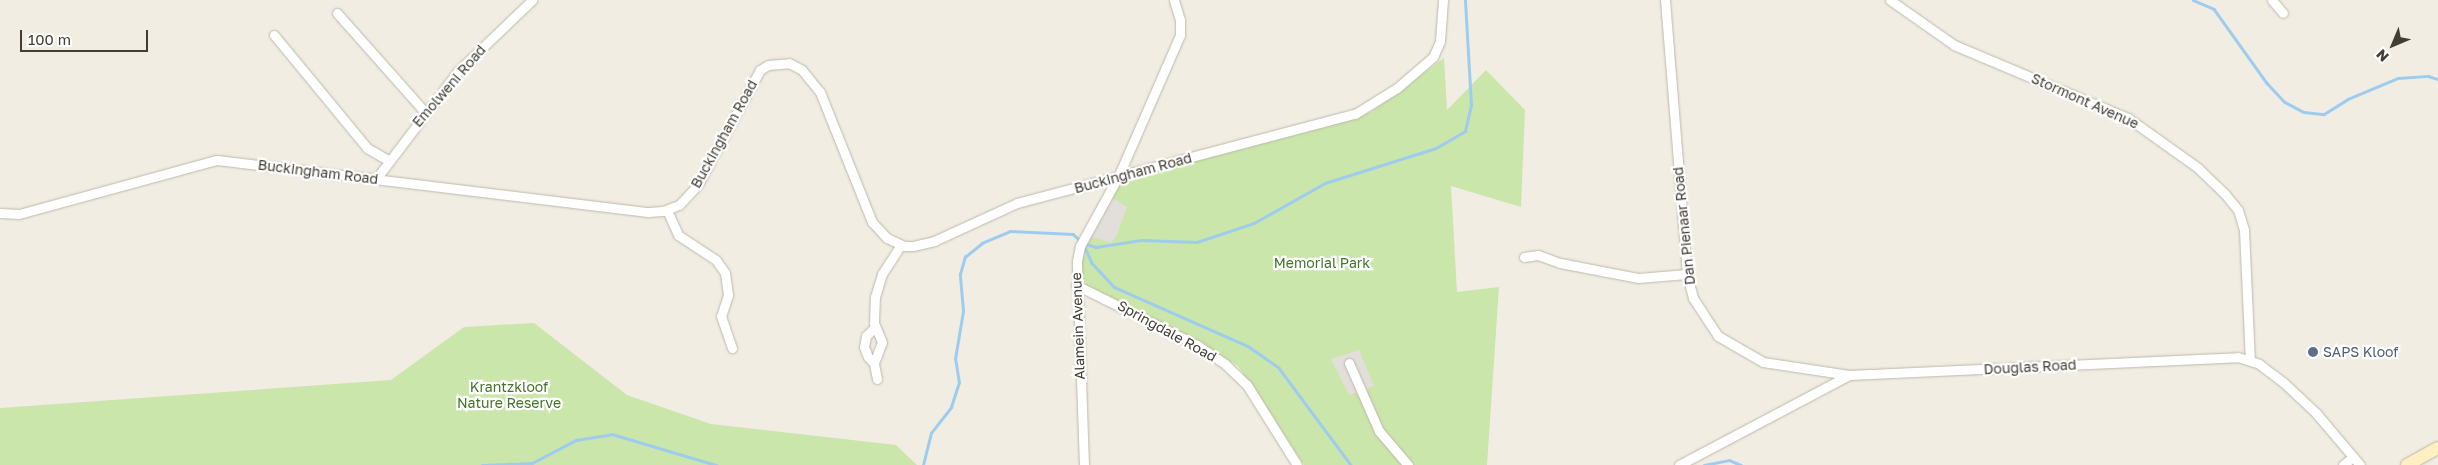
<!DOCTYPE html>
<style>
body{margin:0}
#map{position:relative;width:2438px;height:465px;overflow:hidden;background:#f1ede3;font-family:"Golos Text",sans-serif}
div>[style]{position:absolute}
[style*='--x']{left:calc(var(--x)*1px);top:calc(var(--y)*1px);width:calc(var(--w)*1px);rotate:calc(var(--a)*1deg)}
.green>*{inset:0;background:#cae6ab}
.parking>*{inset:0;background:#e2dfdb}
.stream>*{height:2.5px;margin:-1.25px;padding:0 1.25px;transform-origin:1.25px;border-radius:1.25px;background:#9eccef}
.roads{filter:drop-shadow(0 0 1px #bfb8a9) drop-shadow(0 0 1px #bfb8a9)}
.minor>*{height:9px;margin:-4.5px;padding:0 4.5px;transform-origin:4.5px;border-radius:4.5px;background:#fff}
.secondary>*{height:12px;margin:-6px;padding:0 6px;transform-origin:6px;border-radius:6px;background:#fef0c0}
.dots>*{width:14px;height:14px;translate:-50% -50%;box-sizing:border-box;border:2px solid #fff;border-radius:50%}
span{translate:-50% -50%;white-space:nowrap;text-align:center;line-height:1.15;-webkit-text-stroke:4.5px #fff;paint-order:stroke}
.street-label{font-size:14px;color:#433d33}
.park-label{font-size:14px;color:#437328}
.service-label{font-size:14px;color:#4e5e75}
.left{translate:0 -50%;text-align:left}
.north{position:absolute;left:2368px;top:20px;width:50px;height:50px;-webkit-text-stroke:4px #fff;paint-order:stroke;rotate:225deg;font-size:14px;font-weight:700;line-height:20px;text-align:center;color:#433d33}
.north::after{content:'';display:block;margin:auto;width:18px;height:22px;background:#433d33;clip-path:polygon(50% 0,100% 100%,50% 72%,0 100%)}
.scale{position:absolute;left:20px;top:30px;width:128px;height:22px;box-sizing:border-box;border:2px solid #433d33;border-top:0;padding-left:6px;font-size:15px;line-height:18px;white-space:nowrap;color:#433d33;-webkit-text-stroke:4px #fff;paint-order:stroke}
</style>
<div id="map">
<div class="green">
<div style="clip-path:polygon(1444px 58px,1447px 110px,1486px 70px,1525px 110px,1521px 207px,1451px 186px,1457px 292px,1499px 287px,1487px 465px,1304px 465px,1238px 366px,1088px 287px,1075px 269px,1121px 179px,1371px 112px)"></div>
<div style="clip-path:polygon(534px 323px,627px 395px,711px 424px,896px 445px,917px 465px,0 465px,0 408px,391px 380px,464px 327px)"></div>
</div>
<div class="parking">
<div style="clip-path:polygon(1109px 196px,1127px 207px,1117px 235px,1111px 243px,1097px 238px,1084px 239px)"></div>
<div style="clip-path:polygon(1359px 350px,1374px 386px,1349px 395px,1331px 359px)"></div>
</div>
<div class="stream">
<div style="--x:2193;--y:0;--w:23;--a:23"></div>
<div style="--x:2214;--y:9;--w:91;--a:54.4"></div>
<div style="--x:2267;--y:83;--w:26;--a:47"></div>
<div style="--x:2285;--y:102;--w:21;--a:28"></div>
<div style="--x:2304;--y:112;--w:20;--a:6"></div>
<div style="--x:2324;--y:114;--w:28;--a:-32"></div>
<div style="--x:2348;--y:99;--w:54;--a:-22.8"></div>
<div style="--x:2398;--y:78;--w:30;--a:-4"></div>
<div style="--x:2428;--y:76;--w:10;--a:17"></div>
<div style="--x:1084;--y:245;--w:20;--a:66"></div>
<div style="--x:1092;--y:263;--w:33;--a:47"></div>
<div style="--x:1114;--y:287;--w:146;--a:23.8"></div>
<div style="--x:1248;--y:346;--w:38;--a:35"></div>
<div style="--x:1279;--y:368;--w:121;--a:53.4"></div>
<div style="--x:482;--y:465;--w:50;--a:-2.3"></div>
<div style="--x:532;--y:463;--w:50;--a:-27.6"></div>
<div style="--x:576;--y:440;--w:36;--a:-9"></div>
<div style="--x:612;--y:434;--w:109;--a:16.6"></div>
<div style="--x:923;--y:465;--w:33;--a:-76"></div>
<div style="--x:931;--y:433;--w:33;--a:-52"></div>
<div style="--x:951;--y:407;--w:25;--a:-72"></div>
<div style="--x:959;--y:383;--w:24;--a:-99"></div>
<div style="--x:955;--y:359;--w:49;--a:-80.5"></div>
<div style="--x:963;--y:311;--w:37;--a:-95"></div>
<div style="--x:960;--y:274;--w:18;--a:-74"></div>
<div style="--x:965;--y:257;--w:22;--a:-39"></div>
<div style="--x:982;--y:243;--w:30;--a:-23"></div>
<div style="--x:1010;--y:231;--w:63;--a:2.7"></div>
<div style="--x:1073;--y:234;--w:13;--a:42"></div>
<div style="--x:1083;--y:243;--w:14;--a:17"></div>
<div style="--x:1096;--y:247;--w:46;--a:-8.8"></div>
<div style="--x:1141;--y:240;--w:56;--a:2"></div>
<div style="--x:1197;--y:242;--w:60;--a:-18.4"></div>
<div style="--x:1254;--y:223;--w:81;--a:-29.4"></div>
<div style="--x:1325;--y:183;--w:116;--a:-17.5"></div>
<div style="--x:1436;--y:148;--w:34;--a:-30"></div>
<div style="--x:1465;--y:131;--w:27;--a:-77"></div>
<div style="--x:1471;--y:105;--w:105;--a:-93.3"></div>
<div style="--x:1704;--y:465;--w:25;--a:-11"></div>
<div style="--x:1729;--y:460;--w:13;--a:23"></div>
</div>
<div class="roads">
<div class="minor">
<div style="--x:1665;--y:0;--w:275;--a:85.4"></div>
<div style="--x:1687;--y:274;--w:25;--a:76"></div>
<div style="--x:1693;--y:298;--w:45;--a:56.7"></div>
<div style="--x:1718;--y:336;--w:52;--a:30"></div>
<div style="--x:1763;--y:362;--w:87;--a:8.6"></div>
<div style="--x:1890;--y:0;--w:78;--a:35.1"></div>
<div style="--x:1954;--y:45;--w:189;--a:22.8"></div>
<div style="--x:2128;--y:118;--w:86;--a:35.5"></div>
<div style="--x:2198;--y:168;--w:37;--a:44"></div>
<div style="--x:2225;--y:194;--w:21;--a:51"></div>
<div style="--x:2238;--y:210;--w:21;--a:73"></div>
<div style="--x:2244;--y:230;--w:130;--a:87.4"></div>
<div style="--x:2272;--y:0;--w:17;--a:50"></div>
<div style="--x:337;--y:13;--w:132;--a:48.4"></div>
<div style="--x:274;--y:35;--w:146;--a:50.5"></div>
<div style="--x:367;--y:148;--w:24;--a:30"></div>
<div style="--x:376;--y:179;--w:136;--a:-52.8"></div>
<div style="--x:458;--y:71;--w:103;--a:-43.8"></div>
<div style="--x:667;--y:210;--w:27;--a:66"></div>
<div style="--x:678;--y:235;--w:45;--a:33.3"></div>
<div style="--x:716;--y:260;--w:16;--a:55"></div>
<div style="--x:725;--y:273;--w:22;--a:82"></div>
<div style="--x:728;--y:295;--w:22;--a:108"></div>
<div style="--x:721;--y:316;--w:34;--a:71"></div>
<div style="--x:0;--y:213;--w:19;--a:3"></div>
<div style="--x:19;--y:214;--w:205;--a:-15.3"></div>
<div style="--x:217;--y:160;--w:434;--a:6.9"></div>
<div style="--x:648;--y:212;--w:15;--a:-4"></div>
<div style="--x:663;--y:211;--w:17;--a:-21"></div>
<div style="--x:679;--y:205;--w:26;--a:-47"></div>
<div style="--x:697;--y:186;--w:132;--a:-61.5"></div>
<div style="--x:760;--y:70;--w:9;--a:-32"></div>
<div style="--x:768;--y:65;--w:21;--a:-5"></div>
<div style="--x:789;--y:63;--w:15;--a:28"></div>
<div style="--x:802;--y:70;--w:28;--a:51"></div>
<div style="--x:820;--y:92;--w:140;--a:68.2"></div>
<div style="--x:872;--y:222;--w:22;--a:47"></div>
<div style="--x:887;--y:238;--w:19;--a:25"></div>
<div style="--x:904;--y:246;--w:9;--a:0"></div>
<div style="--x:913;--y:246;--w:22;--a:-13"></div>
<div style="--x:934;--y:241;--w:91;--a:-24.6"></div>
<div style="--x:1017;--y:203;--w:350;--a:-14.8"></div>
<div style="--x:1355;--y:114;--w:49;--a:-31.8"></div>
<div style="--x:1397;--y:88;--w:48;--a:-40.7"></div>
<div style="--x:1433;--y:57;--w:17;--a:-66"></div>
<div style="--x:1440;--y:41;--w:41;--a:-85.8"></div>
<div style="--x:1524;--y:257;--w:14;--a:-8"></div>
<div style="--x:1538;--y:255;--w:23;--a:20"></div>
<div style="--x:1560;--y:263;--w:79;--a:10.9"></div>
<div style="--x:1638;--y:278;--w:49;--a:-4.7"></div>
<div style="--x:1076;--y:285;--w:135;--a:26.4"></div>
<div style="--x:1197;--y:345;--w:34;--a:34"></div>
<div style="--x:1225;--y:364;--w:30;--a:44"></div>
<div style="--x:1247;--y:385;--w:94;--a:58"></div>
<div style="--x:874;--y:363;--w:8;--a:-135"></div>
<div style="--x:868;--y:357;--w:11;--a:-112"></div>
<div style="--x:864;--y:347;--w:11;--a:-80"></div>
<div style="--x:866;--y:336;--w:13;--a:-45"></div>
<div style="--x:1349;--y:363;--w:74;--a:66.2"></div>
<div style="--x:1379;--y:431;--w:45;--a:49.5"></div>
<div style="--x:877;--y:379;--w:16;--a:-101"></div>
<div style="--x:874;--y:363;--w:22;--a:-69"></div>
<div style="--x:882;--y:342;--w:21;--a:-113"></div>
<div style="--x:874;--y:323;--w:26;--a:-88"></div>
<div style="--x:875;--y:297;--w:24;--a:-73"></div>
<div style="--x:882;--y:274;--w:35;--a:-57"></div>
<div style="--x:1084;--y:465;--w:204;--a:-92"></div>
<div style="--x:1077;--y:261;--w:15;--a:-79"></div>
<div style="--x:1080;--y:246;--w:79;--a:-61.2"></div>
<div style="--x:1118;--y:177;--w:155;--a:-66.4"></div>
<div style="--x:1180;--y:35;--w:15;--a:-90"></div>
<div style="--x:1180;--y:20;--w:21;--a:-107"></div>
<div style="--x:1679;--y:465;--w:192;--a:-27.9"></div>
<div style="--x:1849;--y:375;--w:389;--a:-2.6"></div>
<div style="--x:2238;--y:357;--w:22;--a:18"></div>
<div style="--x:2259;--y:364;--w:30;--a:37"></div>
<div style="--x:2283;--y:382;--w:45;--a:43.2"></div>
<div style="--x:2316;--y:413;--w:68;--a:49.8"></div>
<div style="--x:2343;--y:465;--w:13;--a:-39"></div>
</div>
<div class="secondary">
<div style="--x:2407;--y:465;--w:35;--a:-29"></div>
</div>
</div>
<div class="dots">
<div style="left:2313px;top:352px;background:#5c6f8a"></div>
</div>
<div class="street-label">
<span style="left:449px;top:86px;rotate:-49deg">Emolweni Road</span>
<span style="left:2085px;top:101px;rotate:24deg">Stormont Avenue</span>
<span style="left:724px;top:134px;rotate:-61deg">Buckingham Road</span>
<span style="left:318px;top:172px;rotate:7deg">Buckingham Road</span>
<span style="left:1133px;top:173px;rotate:-15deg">Buckingham Road</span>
<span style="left:1684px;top:226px;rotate:-96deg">Dan Pienaar Road</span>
<span style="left:1078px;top:326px;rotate:-92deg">Alamein Avenue</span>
<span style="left:1167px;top:331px;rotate:29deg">Springdale Road</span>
<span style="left:2030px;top:367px;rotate:-3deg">Douglas Road</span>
</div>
<div class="park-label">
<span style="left:1322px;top:263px">Memorial Park</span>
<span style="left:509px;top:395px">Krantzkloof<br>Nature Reserve</span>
</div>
<div class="service-label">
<span class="left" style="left:2323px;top:352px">SAPS Kloof</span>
</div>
<div class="north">N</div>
<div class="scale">100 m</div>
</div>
